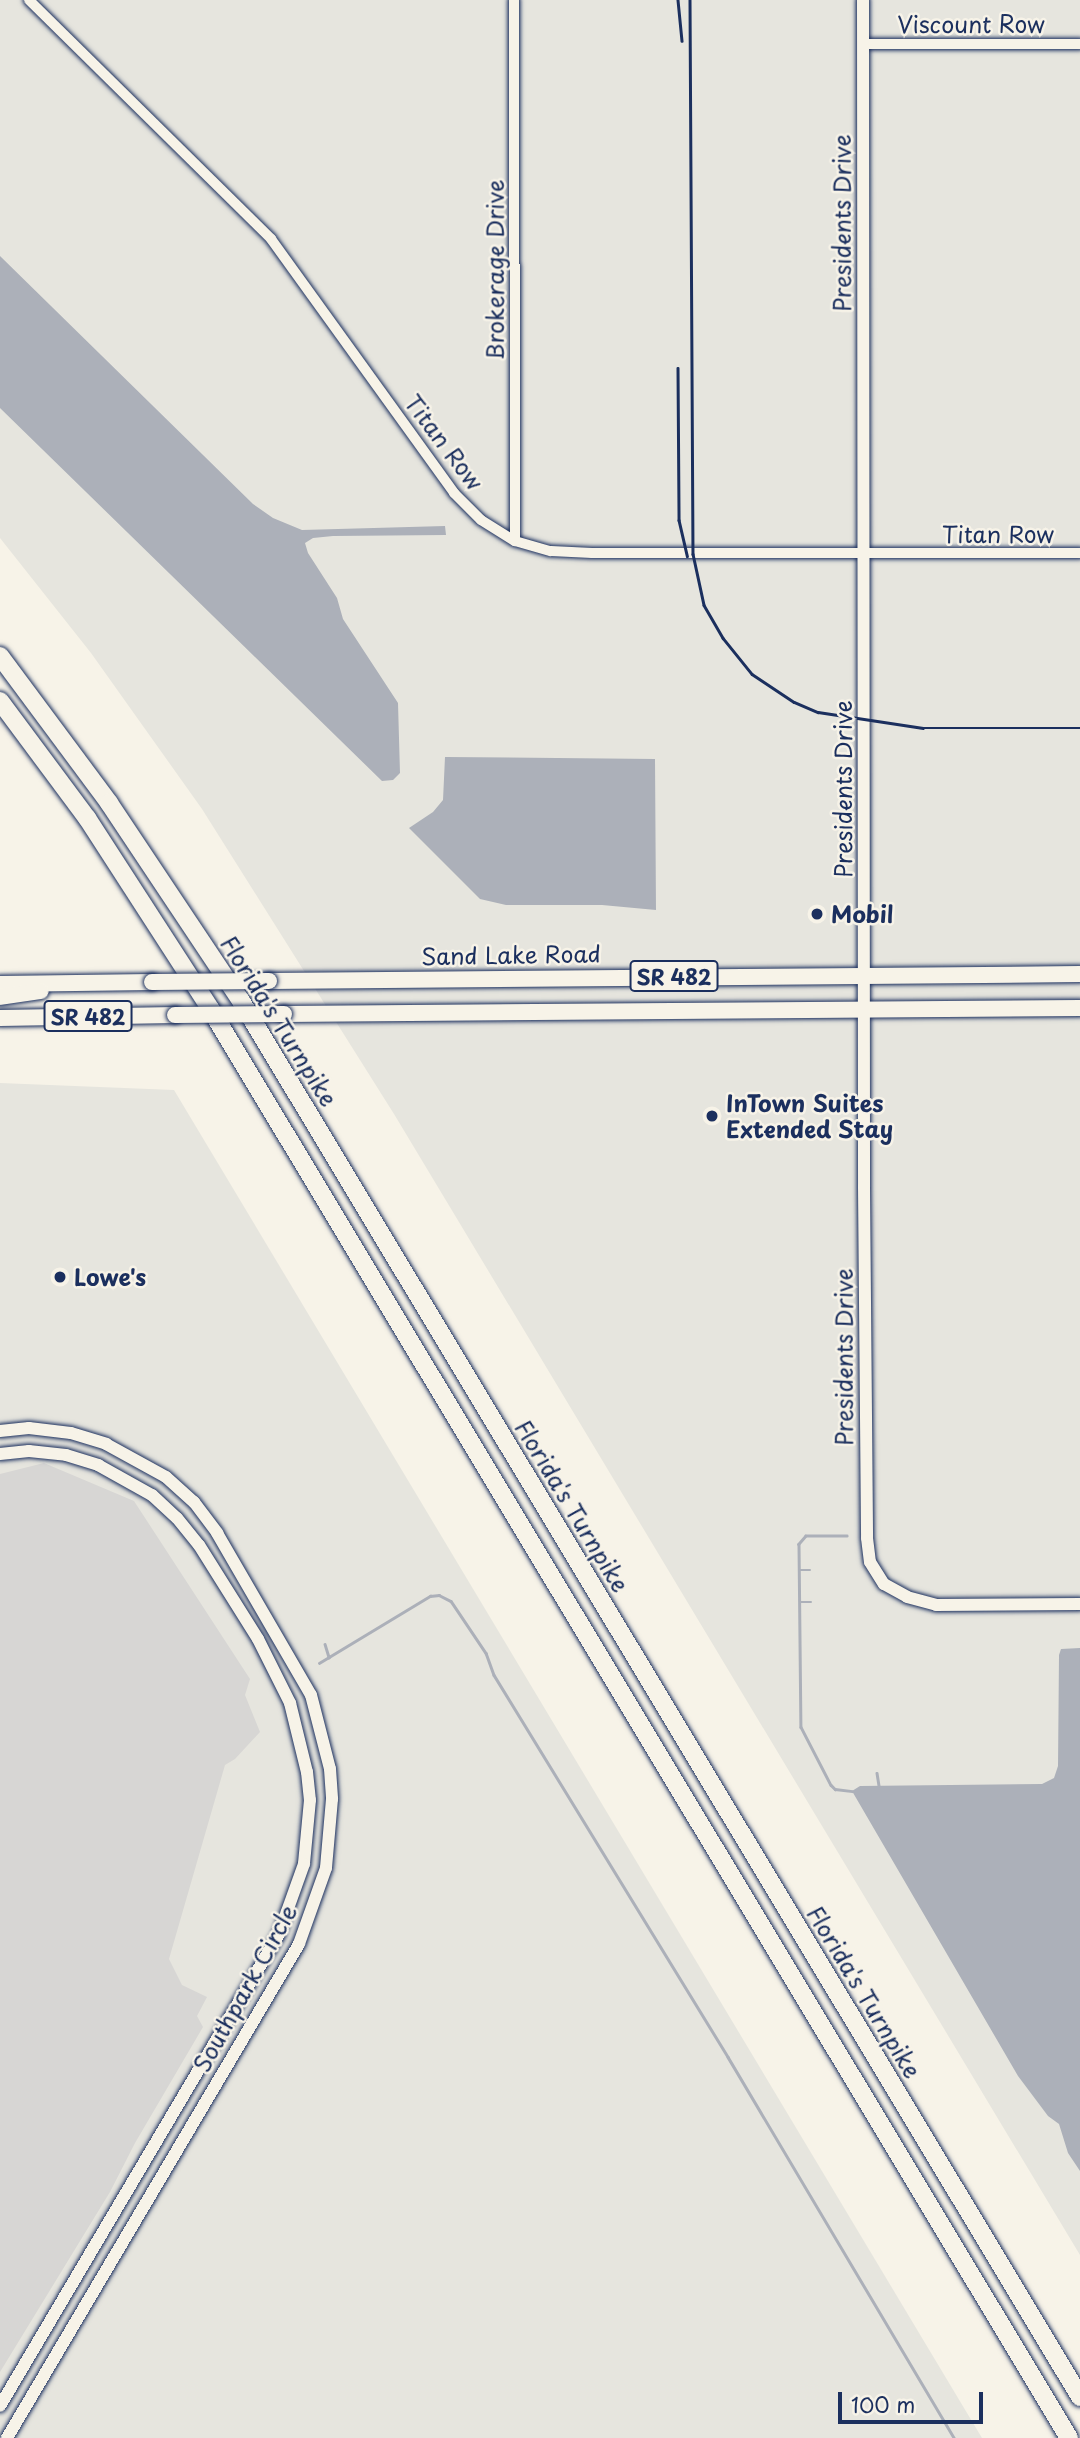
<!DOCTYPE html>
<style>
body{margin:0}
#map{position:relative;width:1080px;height:2438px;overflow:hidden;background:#f7f3e8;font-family:"Playpen Sans",sans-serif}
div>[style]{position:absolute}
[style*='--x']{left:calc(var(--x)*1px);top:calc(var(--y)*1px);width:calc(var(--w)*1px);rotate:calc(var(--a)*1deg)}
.built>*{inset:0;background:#e6e5de}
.green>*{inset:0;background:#d7d6d4}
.water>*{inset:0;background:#acb0b9}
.stream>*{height:2.5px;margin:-1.25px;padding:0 1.25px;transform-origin:1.25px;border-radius:1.25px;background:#acb0b9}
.roads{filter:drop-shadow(0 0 2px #1b2f5e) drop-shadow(0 0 2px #1b2f5e)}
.minor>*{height:10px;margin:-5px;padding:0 5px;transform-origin:5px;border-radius:5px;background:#f7f3e8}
.tertiary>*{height:12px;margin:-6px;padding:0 6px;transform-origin:6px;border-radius:6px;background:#f7f3e8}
.primary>*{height:16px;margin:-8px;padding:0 8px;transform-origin:8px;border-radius:8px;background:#f7f3e8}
.motorway>*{height:18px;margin:-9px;padding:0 9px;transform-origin:9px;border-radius:9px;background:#f7f3e8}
.rail>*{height:2.5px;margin:-1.25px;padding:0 1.25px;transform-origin:1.25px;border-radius:1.25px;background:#1b2f5e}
.bridges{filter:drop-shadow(0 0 2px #1b2f5e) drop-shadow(0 0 2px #1b2f5e)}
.primary-bridge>*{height:16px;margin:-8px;padding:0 8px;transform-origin:8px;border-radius:8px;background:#f7f3e8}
.dots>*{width:19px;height:19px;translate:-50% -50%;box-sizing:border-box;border:4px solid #f7f3e8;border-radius:50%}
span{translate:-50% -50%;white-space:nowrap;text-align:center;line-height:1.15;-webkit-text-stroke:5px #f7f3e8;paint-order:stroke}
.shield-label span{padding:2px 5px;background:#f7f3e8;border:2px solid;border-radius:5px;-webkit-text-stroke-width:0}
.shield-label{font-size:21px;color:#1b2f5e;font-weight:700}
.street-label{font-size:23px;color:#1b2f5e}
.poi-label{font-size:23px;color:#1b2f5e;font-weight:700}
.left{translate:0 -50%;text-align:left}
.scale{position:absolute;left:838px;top:2392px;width:145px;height:32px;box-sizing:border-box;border:4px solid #1b2f5e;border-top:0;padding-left:9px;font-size:21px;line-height:24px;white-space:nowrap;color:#1b2f5e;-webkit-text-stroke:5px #f7f3e8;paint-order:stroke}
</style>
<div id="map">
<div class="built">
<div style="clip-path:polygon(0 0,1080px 0,1080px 2255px,394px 1114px,202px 809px,91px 653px,0 538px)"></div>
<div style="clip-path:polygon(0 1083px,174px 1090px,982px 2438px,0 2438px)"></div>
</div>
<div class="green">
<div style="clip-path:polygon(44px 1463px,134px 1501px,250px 1679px,245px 1695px,260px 1732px,235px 1759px,225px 1765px,169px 1959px,182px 1985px,207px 1997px,197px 2016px,203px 2027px,135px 2143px,110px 2192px,0 2372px,0 1474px)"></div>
</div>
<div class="water">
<div style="clip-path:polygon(0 256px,253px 504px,273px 518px,302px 530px,445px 526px,446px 535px,333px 536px,313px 538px,305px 543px,308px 553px,337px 598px,343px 619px,398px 703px,400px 773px,393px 780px,382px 781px,0 408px)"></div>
<div style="clip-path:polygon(445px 757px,655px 759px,656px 910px,602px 905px,506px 905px,480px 899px,409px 828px,433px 812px,443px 800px)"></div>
<div style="clip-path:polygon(1080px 1648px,1080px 2171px,1068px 2153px,1059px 2124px,1048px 2116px,1018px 2076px,852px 1791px,860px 1786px,1042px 1784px,1054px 1778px,1058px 1766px,1059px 1655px,1061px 1649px)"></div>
</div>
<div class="stream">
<div style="--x:847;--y:1536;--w:41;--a:180"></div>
<div style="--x:806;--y:1536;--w:11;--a:131"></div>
<div style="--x:799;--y:1544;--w:183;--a:89.4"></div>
<div style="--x:801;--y:1727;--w:65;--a:62.7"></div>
<div style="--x:831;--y:1785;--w:6;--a:45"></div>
<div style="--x:835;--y:1789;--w:17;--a:7"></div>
<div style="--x:799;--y:1570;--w:11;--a:0"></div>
<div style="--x:800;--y:1602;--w:11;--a:0"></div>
<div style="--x:325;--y:1644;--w:14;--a:73"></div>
<div style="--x:319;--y:1663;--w:130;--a:-31.1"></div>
<div style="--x:430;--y:1596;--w:9;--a:-6"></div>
<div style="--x:439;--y:1595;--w:13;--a:27"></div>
<div style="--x:451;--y:1601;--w:63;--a:56.1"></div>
<div style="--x:486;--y:1653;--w:23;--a:70"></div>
<div style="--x:494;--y:1675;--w:448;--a:58.5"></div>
<div style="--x:728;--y:2057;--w:443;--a:59.3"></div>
<div style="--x:877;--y:1773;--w:13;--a:81"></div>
</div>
<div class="roads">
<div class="minor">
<div style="--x:29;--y:0;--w:340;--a:44.6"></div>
<div style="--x:271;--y:239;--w:313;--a:54.2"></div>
<div style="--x:454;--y:493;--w:38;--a:45"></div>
<div style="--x:481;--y:520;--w:40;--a:32"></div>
<div style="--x:515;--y:541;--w:37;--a:16"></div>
<div style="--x:551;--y:551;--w:41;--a:2.8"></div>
<div style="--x:592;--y:553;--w:488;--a:0"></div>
<div style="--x:514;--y:0;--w:541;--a:89.89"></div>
<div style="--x:863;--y:44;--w:217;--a:0"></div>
</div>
<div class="tertiary">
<div style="--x:863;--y:0;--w:1187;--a:89.95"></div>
<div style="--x:864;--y:1187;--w:351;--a:89.5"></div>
<div style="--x:867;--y:1538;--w:24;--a:83"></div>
<div style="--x:870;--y:1562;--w:26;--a:58"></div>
<div style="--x:884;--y:1584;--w:26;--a:29"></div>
<div style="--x:907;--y:1597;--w:30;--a:15"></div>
<div style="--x:936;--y:1605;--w:144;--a:-0.4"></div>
<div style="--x:0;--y:1431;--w:29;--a:-6"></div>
<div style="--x:29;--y:1428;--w:42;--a:6.8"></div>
<div style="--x:71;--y:1433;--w:37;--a:17"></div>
<div style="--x:106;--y:1444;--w:68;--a:28.8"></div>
<div style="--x:166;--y:1477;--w:38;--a:42"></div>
<div style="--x:194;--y:1502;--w:39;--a:53"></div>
<div style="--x:217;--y:1533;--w:187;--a:59.9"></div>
<div style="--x:311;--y:1695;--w:76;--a:75.6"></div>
<div style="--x:330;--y:1769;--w:30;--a:86"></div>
<div style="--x:332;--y:1799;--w:69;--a:95"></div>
<div style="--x:326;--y:1868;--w:81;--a:109.6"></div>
<div style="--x:299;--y:1944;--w:574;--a:120.59"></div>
<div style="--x:0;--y:1454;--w:29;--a:-6"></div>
<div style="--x:29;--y:1451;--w:37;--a:6"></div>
<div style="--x:66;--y:1455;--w:34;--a:17"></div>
<div style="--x:98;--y:1465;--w:62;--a:29.1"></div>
<div style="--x:152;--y:1495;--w:34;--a:43"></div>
<div style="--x:177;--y:1518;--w:35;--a:51"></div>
<div style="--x:199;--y:1545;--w:111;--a:57.9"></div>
<div style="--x:258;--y:1639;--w:72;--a:63.4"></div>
<div style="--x:290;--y:1703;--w:71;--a:76.2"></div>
<div style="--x:307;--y:1772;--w:28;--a:84"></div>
<div style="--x:310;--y:1800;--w:64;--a:95.4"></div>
<div style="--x:304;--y:1864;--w:74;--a:109.7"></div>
<div style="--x:279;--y:1934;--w:548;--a:120.59"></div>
</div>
<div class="primary">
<div style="--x:269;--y:981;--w:811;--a:-0.49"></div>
<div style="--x:0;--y:984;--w:152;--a:-0.8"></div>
<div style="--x:0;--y:997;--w:41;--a:-8.3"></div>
<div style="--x:284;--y:1014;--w:796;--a:-0.43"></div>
<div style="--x:0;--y:1018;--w:175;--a:-1"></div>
</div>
<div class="motorway">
<div style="--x:0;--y:656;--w:183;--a:53.4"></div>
<div style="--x:109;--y:803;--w:238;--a:56.3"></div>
<div style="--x:241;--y:1001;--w:1629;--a:58.99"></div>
<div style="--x:0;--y:701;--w:146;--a:53.4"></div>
<div style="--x:87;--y:818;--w:229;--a:57.1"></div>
<div style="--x:211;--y:1010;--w:1666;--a:59"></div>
</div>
</div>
<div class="rail">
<div style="--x:678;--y:0;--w:41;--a:84.4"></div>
<div style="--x:690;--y:0;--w:554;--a:89.69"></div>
<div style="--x:693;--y:554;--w:52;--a:77.8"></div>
<div style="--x:704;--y:605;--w:38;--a:60"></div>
<div style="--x:723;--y:638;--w:46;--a:51.1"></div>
<div style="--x:752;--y:674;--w:50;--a:33.7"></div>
<div style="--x:794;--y:702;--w:26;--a:23"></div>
<div style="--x:818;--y:712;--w:106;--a:8.7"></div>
<div style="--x:923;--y:728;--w:157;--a:0"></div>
<div style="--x:678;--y:368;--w:152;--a:89.6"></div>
<div style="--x:679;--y:520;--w:37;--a:77"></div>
</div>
<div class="bridges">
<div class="primary-bridge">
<div style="--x:152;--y:982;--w:117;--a:-0.5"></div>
<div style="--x:175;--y:1015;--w:109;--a:-0.5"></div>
</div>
</div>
<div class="dots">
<div style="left:817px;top:914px;background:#1b2f5e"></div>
<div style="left:712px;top:1116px;background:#1b2f5e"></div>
<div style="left:60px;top:1277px;background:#1b2f5e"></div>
</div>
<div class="shield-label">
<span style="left:674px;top:976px">SR 482</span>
<span style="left:88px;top:1016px">SR 482</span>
</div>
<div class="street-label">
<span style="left:971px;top:24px">Viscount Row</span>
<span style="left:842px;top:223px;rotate:-90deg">Presidents Drive</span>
<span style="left:495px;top:270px;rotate:-90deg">Brokerage Drive</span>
<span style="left:444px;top:442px;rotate:53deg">Titan Row</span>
<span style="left:998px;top:534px">Titan Row</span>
<span style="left:843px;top:789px;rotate:-90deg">Presidents Drive</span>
<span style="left:511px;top:955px;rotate:-1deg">Sand Lake Road</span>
<span style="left:279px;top:1021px;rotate:58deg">Florida's Turnpike</span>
<span style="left:844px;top:1357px;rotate:-90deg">Presidents Drive</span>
<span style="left:572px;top:1506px;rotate:59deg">Florida's Turnpike</span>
<span style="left:245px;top:1988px;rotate:-61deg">Southpark Circle</span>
<span style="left:864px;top:1992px;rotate:59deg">Florida's Turnpike</span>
</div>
<div class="poi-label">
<span class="left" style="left:831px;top:914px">Mobil</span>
<span class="left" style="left:726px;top:1116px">InTown Suites<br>Extended Stay</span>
<span class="left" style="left:74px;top:1277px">Lowe's</span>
</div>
<div class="scale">100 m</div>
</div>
